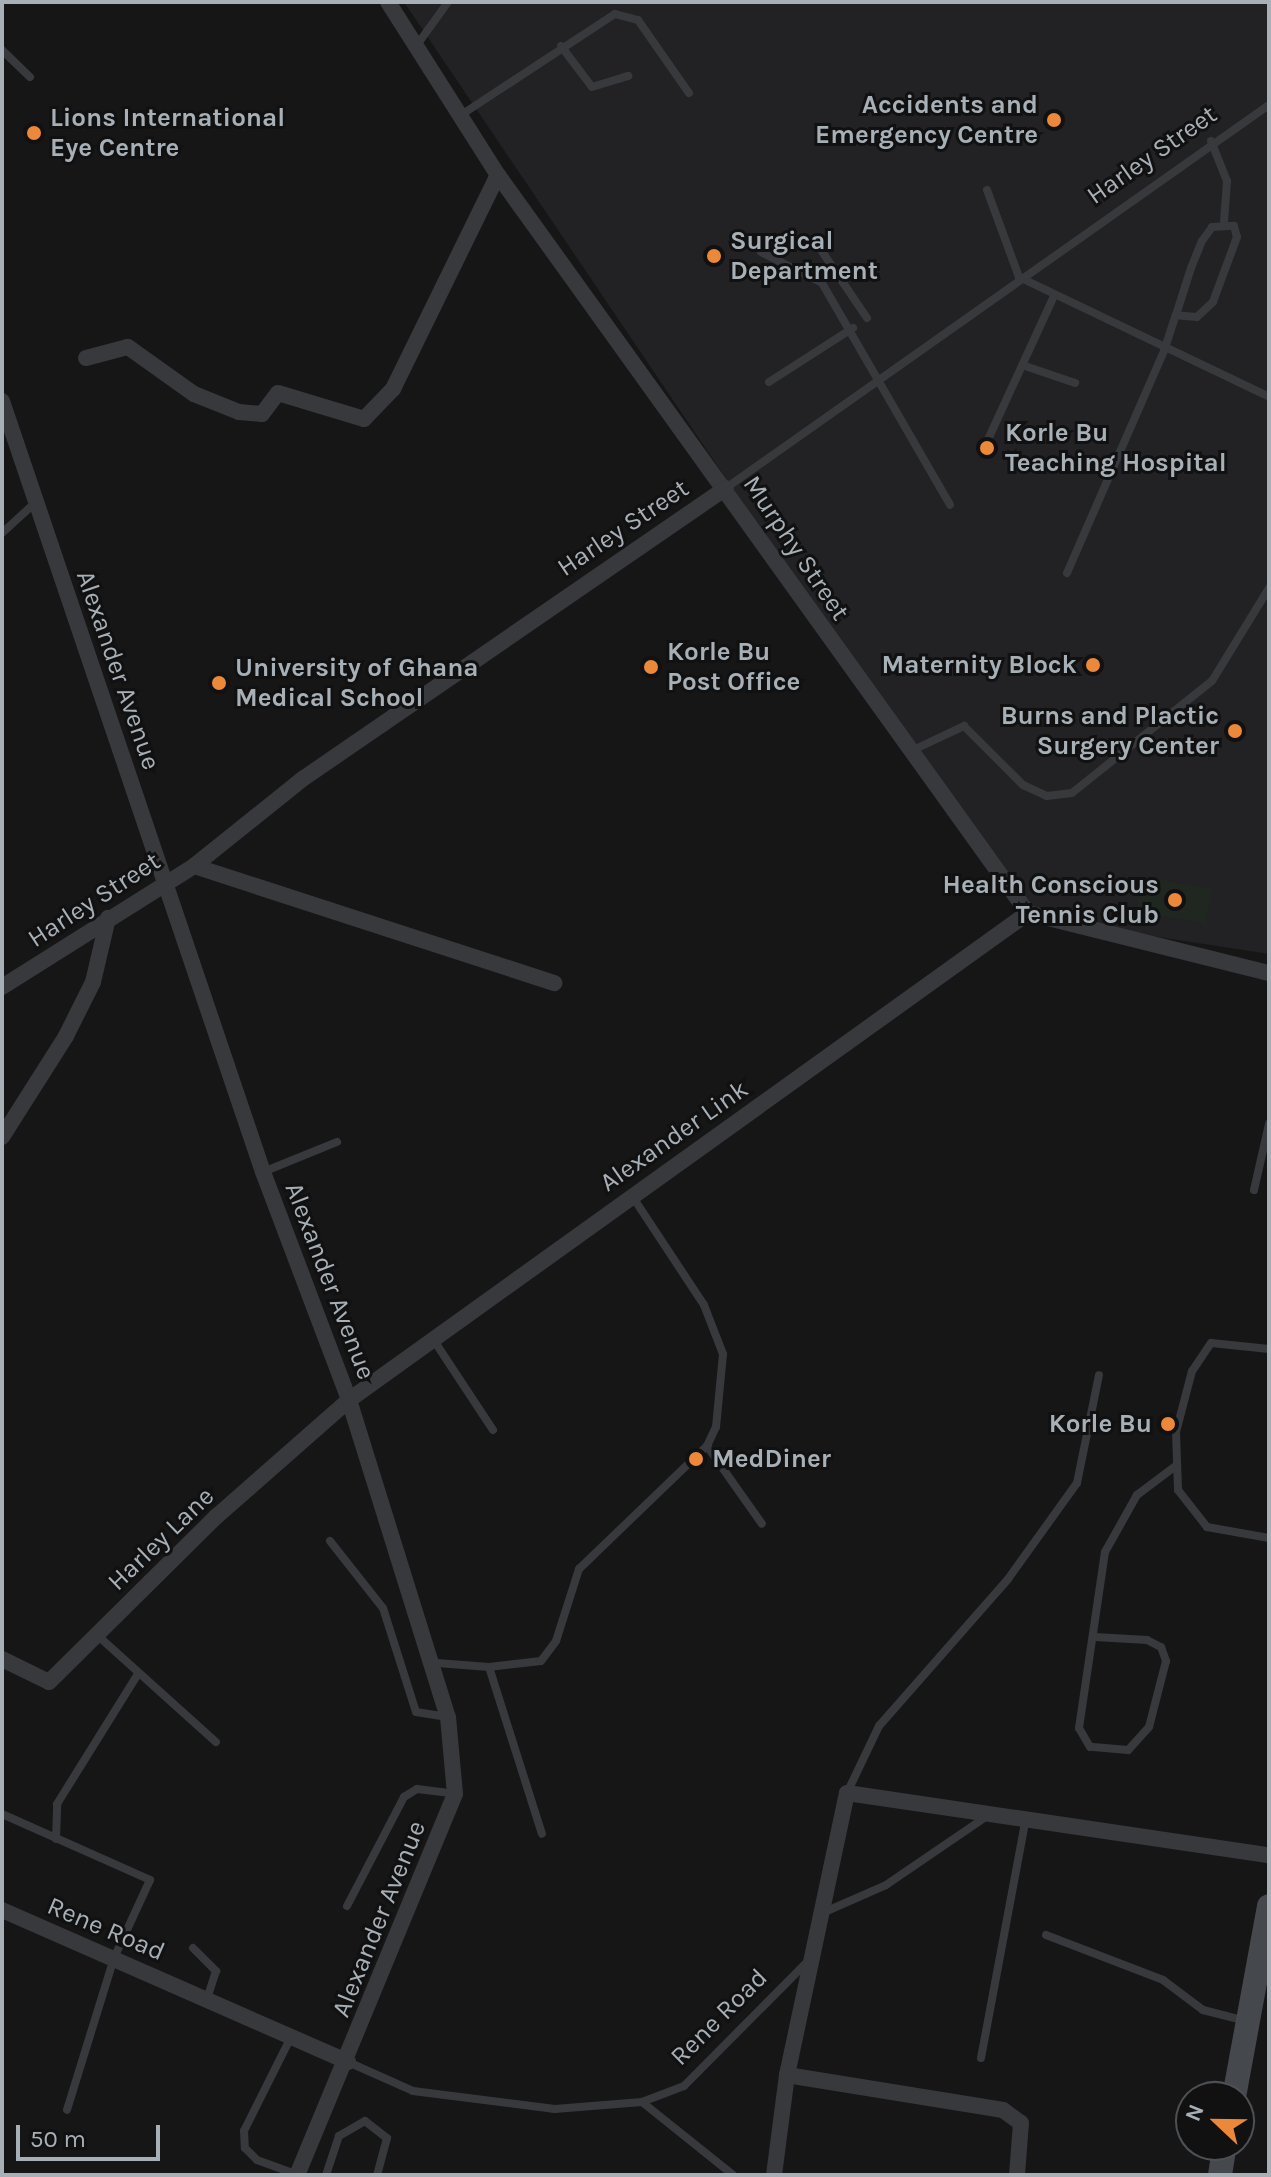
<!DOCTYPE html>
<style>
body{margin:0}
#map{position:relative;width:1271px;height:2177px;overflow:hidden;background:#161617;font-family:Karla,sans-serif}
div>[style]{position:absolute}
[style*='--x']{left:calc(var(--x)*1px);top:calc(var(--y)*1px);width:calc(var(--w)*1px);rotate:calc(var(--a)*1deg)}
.built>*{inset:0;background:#222224}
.green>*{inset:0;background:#202720}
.service>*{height:8px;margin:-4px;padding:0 4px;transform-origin:4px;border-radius:4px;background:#37393c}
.minor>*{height:16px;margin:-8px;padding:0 8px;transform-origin:8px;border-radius:8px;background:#37393c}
.secondary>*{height:24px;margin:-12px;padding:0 12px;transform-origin:12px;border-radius:12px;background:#45484c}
.dots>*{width:22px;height:22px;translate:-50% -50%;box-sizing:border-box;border:4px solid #111112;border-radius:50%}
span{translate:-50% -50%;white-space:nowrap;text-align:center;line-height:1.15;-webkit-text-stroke:6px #111112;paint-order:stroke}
.poi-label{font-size:26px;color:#a8b0b7;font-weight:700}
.right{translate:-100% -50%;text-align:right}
.left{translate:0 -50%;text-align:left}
.street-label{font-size:26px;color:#a8b0b7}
.frame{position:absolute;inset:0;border:4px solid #a8b0b7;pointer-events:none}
.north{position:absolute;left:1175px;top:2081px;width:80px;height:80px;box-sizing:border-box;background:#111112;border:2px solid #4d5154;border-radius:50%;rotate:292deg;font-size:22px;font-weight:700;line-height:32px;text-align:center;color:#a8b0b7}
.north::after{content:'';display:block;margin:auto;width:28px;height:36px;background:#ec8839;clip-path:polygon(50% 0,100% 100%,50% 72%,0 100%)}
.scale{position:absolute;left:16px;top:2125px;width:144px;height:36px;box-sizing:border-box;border:4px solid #a8b0b7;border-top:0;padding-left:10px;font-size:24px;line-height:28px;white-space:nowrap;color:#a8b0b7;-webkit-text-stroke:6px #111112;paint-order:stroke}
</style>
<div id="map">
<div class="built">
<div style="clip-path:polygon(404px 2px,1269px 2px,1269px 954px,1055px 921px,1006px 893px)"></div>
</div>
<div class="green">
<div style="clip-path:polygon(1143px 877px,1212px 889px,1206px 924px,1137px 911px)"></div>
</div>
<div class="service">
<div style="--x:417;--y:45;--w:53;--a:-54.2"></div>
<div style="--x:561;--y:46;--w:51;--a:52.9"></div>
<div style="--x:592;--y:87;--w:38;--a:-17"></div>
<div style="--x:2;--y:50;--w:39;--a:44"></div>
<div style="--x:461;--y:115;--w:184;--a:-33.3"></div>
<div style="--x:615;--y:14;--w:24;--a:15"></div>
<div style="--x:638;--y:20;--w:89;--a:55.1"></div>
<div style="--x:1211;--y:141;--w:43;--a:68.2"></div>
<div style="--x:1227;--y:181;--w:41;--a:94.2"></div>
<div style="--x:987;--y:190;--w:93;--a:69.8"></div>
<div style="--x:1019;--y:277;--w:277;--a:25.6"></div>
<div style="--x:821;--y:250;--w:82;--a:55.9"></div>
<div style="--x:761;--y:252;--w:68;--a:26.9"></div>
<div style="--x:822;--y:283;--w:256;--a:60"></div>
<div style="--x:1025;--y:366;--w:53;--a:18.8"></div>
<div style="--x:769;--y:382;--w:100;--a:-32.7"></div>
<div style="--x:985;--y:446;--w:163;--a:-65.3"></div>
<div style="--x:726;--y:488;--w:664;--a:-35.2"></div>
<div style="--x:2;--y:533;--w:46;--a:-42.4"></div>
<div style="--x:1067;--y:573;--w:242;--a:-66.4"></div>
<div style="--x:1164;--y:351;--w:38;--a:-72"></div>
<div style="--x:1176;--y:315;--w:49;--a:-72.3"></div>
<div style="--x:1191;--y:268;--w:29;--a:-68"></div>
<div style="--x:1202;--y:241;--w:17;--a:-54"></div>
<div style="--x:1212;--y:227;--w:22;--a:-3"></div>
<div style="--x:1234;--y:226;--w:11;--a:75"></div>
<div style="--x:1237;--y:237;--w:69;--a:110.3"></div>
<div style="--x:1213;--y:302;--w:22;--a:137"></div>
<div style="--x:1197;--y:317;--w:21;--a:-175"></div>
<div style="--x:911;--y:751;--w:59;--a:-25.3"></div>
<div style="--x:964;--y:726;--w:83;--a:45"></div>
<div style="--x:1023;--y:785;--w:26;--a:25"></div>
<div style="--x:1047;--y:796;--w:25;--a:-7"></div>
<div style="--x:1072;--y:793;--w:179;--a:-38.7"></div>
<div style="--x:1212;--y:681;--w:109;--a:-58.5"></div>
<div style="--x:263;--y:1172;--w:80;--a:-22.1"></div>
<div style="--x:1254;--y:1190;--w:68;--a:-77.2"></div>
<div style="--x:433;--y:1339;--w:109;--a:56.6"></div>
<div style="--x:1269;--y:1349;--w:58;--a:-174.1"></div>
<div style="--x:1211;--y:1343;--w:34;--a:124"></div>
<div style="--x:1192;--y:1371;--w:63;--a:104.7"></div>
<div style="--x:1176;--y:1432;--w:58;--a:88"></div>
<div style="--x:1178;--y:1490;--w:47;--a:51.9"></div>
<div style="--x:1207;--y:1527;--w:63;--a:10.1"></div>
<div style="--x:707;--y:1446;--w:95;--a:54.8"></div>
<div style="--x:330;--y:1541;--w:85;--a:51.7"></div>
<div style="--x:383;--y:1608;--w:109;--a:72.4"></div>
<div style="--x:416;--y:1712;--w:32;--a:9"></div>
<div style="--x:97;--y:1635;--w:160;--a:42"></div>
<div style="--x:1095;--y:1637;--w:52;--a:3.3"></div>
<div style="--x:1147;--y:1640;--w:16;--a:27"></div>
<div style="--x:1161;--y:1647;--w:15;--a:70"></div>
<div style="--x:1166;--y:1661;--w:68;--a:104.4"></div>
<div style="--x:1149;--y:1727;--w:31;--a:132"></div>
<div style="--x:1128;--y:1750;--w:38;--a:-175"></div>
<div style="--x:1090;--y:1747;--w:22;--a:-120"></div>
<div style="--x:1079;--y:1728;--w:178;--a:-81.6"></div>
<div style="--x:1105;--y:1552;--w:65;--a:-60.7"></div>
<div style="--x:1137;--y:1495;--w:50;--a:-36.9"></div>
<div style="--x:437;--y:1663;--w:52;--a:4.4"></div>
<div style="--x:489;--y:1667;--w:175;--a:72.4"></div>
<div style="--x:489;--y:1667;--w:52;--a:-6.6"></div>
<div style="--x:541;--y:1661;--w:25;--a:-53"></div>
<div style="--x:556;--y:1641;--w:76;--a:-72.3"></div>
<div style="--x:579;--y:1569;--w:178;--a:-43.9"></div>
<div style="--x:707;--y:1446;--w:21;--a:-65"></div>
<div style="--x:716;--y:1427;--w:73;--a:-84.5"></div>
<div style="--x:723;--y:1354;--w:53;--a:-111.2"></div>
<div style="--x:704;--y:1305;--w:131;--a:-123.4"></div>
<div style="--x:847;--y:1793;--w:74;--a:-64.5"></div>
<div style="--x:879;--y:1726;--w:196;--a:-48.7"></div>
<div style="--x:1008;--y:1579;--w:118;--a:-54.3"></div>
<div style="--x:1077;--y:1483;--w:110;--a:-78.5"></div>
<div style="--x:2;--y:1814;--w:162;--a:24"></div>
<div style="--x:150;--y:1880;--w:86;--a:114.8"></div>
<div style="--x:114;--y:1958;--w:159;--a:107.2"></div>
<div style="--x:56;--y:1839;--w:35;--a:-88"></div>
<div style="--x:57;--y:1804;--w:153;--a:-58.1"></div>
<div style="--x:347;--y:1906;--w:123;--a:-62.4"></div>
<div style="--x:404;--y:1797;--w:15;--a:-32"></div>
<div style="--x:417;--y:1789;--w:38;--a:7"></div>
<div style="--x:820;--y:1914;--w:72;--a:-23.7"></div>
<div style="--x:886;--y:1885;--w:122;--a:-34.3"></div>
<div style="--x:1046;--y:1935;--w:125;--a:21"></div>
<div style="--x:1163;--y:1980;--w:50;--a:36.9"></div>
<div style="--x:1203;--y:2010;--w:44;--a:14.3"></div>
<div style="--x:193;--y:1948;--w:33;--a:45"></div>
<div style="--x:216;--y:1971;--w:28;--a:108"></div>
<div style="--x:292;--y:2035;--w:107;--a:116.6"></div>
<div style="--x:244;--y:2131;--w:17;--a:87"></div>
<div style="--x:245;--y:2148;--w:17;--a:45"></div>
<div style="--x:257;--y:2160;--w:44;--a:20.1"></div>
<div style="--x:981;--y:2058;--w:245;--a:-79.4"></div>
<div style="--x:348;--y:2062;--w:71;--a:24"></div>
<div style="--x:413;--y:2091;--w:143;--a:7.2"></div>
<div style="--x:555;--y:2109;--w:87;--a:-4.6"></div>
<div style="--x:642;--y:2102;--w:45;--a:-20.9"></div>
<div style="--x:684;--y:2086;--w:176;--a:-45.2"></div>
<div style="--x:642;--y:2102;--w:117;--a:38.7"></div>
<div style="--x:326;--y:2175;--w:41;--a:-71.6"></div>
<div style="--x:339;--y:2136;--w:30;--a:-30"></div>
<div style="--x:365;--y:2121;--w:28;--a:38"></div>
<div style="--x:387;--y:2138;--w:38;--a:105"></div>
</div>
<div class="minor">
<div style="--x:388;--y:2;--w:205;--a:57.6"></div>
<div style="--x:498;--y:175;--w:909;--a:54.32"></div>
<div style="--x:1028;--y:913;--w:248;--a:14"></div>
<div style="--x:86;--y:358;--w:43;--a:-14.7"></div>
<div style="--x:128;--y:347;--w:81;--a:35.5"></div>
<div style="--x:194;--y:394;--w:48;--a:21.8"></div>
<div style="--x:239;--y:412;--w:23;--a:5"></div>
<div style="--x:262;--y:414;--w:26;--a:-53"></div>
<div style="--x:278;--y:393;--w:90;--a:16.8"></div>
<div style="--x:364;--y:419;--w:42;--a:-46"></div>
<div style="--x:393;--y:389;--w:238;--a:-63.9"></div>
<div style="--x:2;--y:401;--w:814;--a:71.3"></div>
<div style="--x:263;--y:1172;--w:244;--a:69.3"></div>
<div style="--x:349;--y:1400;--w:332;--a:72.7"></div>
<div style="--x:448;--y:1717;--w:77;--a:84.8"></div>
<div style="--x:455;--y:1794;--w:412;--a:112.5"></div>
<div style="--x:194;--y:866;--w:379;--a:18"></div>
<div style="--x:2;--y:987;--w:227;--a:-32.2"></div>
<div style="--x:194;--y:866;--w:141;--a:-38.7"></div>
<div style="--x:304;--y:778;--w:512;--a:-34.5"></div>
<div style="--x:2;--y:1137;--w:120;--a:-57.6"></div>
<div style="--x:66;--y:1036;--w:60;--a:-63.4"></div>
<div style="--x:93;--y:982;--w:66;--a:-76.8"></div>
<div style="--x:2;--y:1659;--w:52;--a:26.1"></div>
<div style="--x:49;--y:1682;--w:236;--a:-44.7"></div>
<div style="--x:217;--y:1516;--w:176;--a:-41.3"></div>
<div style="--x:349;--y:1400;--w:836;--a:-35.65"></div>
<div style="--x:2;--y:1910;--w:378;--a:23.7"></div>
<div style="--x:787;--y:2075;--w:219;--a:9.2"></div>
<div style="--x:1003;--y:2110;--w:22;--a:36"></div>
<div style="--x:1021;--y:2123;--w:52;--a:94.4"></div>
<div style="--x:774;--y:2175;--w:101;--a:-82.6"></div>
<div style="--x:787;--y:2075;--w:288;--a:-78"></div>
<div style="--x:847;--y:1793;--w:427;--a:8.4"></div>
</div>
<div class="secondary">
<div style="--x:1234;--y:2097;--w:194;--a:-79.6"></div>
<div style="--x:1220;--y:2175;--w:30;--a:-81"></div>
</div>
<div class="dots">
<div style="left:1054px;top:120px;background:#ec8839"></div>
<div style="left:34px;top:133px;background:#ec8839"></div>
<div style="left:714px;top:256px;background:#ec8839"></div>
<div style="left:987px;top:448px;background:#ec8839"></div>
<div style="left:1093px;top:665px;background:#ec8839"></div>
<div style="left:651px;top:667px;background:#ec8839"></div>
<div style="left:219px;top:683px;background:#ec8839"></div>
<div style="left:1235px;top:731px;background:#ec8839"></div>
<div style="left:1175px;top:900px;background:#ec8839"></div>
<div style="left:1168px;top:1424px;background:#ec8839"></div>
<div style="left:696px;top:1459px;background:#ec8839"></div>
</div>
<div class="poi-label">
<span class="right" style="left:1038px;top:120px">Accidents and<br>Emergency Centre</span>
<span class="left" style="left:50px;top:133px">Lions International<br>Eye Centre</span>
<span class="left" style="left:730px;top:256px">Surgical<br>Department</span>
<span class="left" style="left:1005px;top:448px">Korle Bu<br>Teaching Hospital</span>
<span class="left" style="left:667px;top:667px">Korle Bu<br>Post Office</span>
<span class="right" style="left:1077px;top:665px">Maternity Block</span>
<span class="left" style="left:235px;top:683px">University of Ghana<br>Medical School</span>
<span class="right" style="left:1219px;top:731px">Burns and Plactic<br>Surgery Center</span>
<span class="right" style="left:1159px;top:900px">Health Conscious<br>Tennis Club</span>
<span class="right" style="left:1152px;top:1424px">Korle Bu</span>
<span class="left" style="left:712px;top:1459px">MedDiner</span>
</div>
<div class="street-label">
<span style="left:1152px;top:155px;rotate:-35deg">Harley Street</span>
<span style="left:623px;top:528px;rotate:-34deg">Harley Street</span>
<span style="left:796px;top:548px;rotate:56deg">Murphy Street</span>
<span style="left:118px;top:670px;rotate:71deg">Alexander Avenue</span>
<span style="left:94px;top:900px;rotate:-33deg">Harley Street</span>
<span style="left:674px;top:1136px;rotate:-35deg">Alexander Link</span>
<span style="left:330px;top:1281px;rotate:69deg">Alexander Avenue</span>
<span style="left:161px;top:1539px;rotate:-44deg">Harley Lane</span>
<span style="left:379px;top:1919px;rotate:-68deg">Alexander Avenue</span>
<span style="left:106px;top:1929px;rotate:23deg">Rene Road</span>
<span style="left:719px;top:2017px;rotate:-45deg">Rene Road</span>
</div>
<div class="frame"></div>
<div class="north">N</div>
<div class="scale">50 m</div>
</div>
